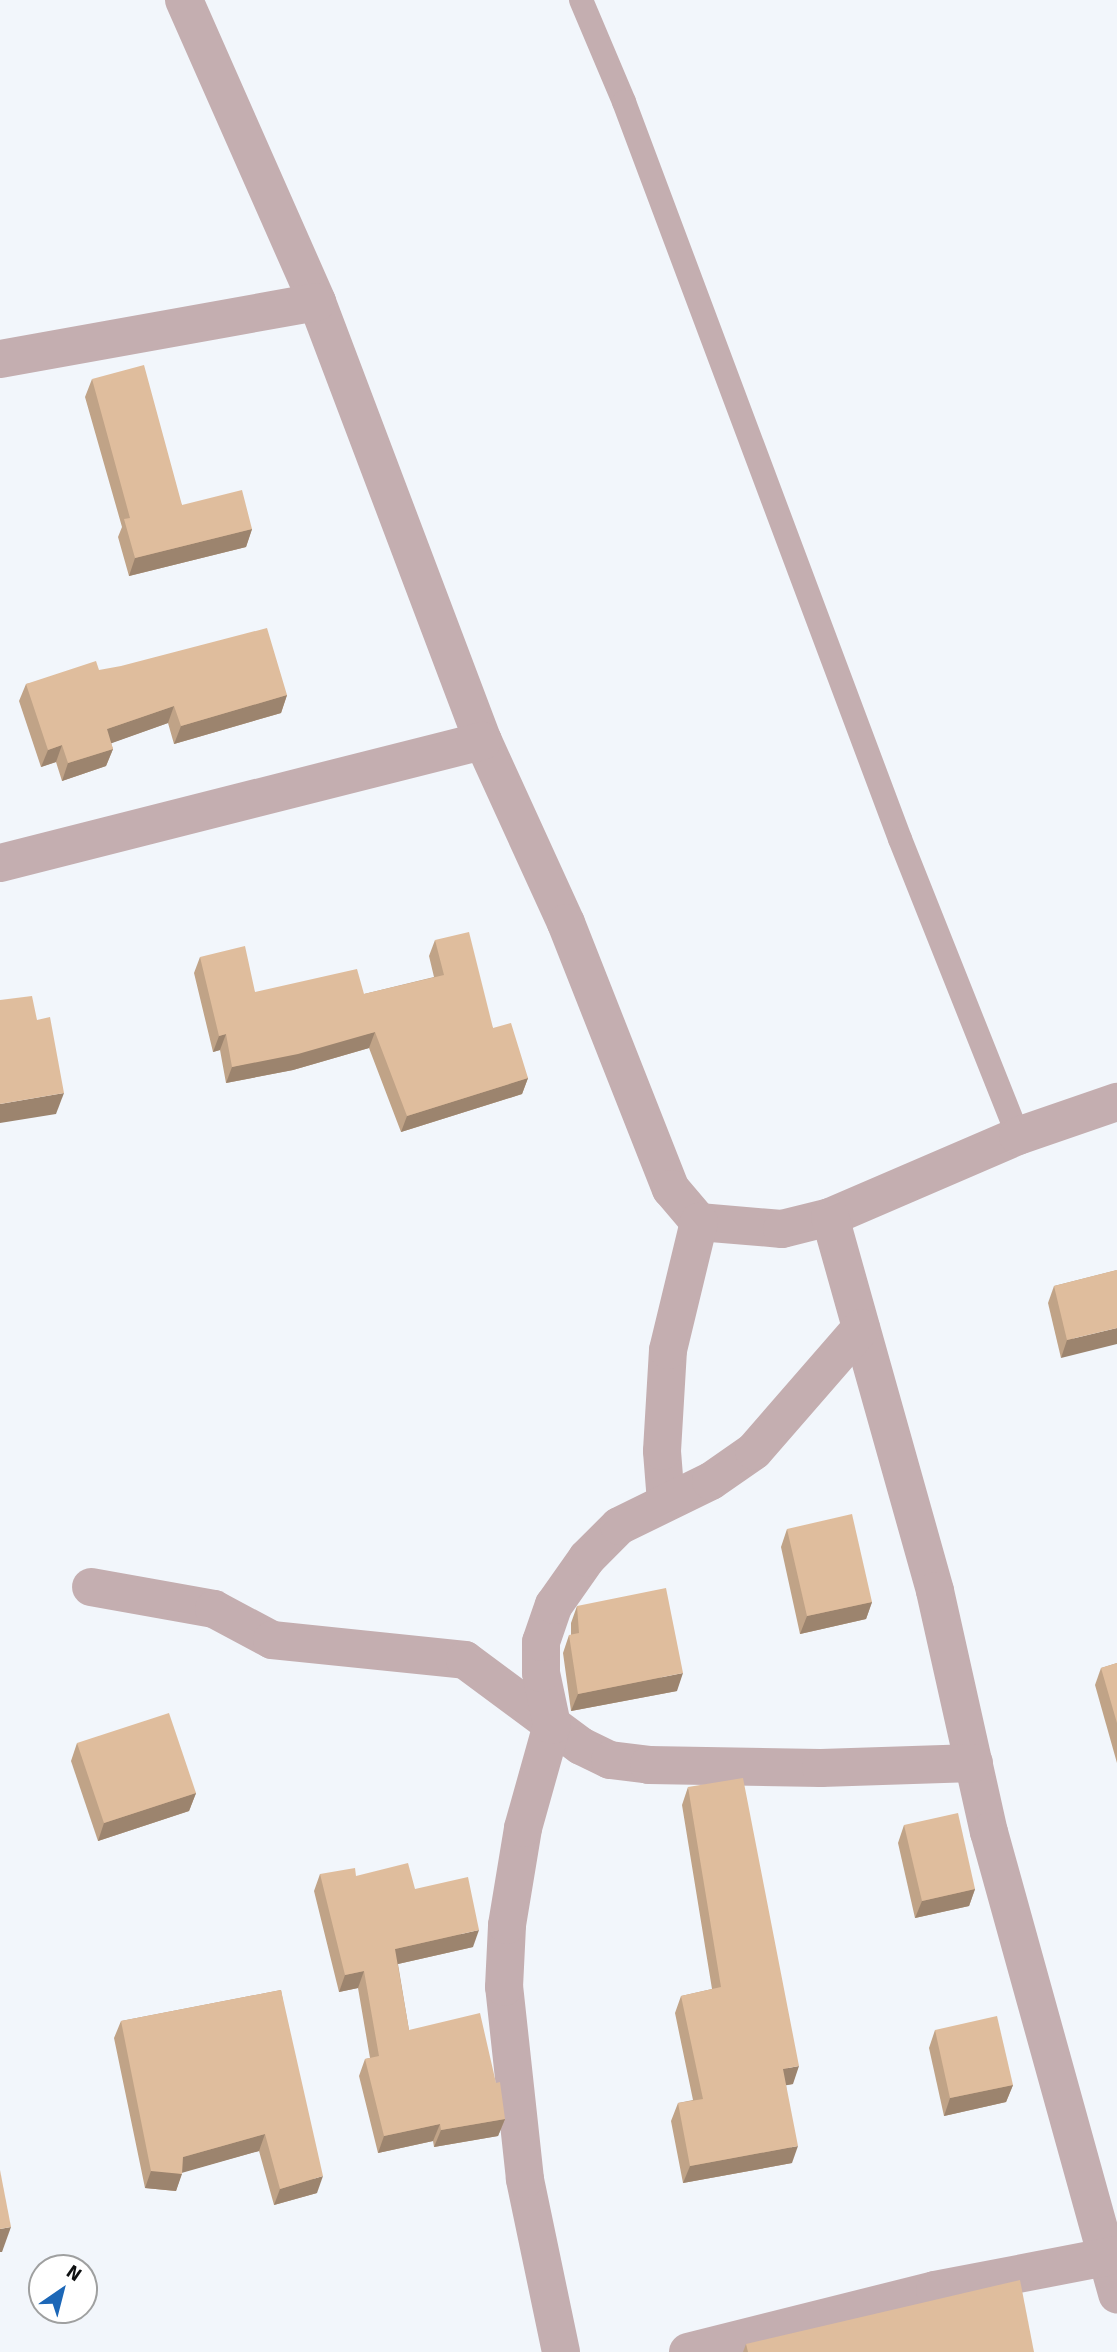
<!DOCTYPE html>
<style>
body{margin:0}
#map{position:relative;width:1117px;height:2352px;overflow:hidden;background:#f2f6fb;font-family:Signika,sans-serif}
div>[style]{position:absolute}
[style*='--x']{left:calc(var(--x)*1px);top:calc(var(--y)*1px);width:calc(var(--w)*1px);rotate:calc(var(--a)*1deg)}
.lane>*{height:24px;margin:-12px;padding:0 12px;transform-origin:12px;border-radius:12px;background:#c4aeb0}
.street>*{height:38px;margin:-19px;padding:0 19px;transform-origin:19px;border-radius:19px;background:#c4aeb0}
.wall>*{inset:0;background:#c0a387}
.shaded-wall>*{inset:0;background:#9c846e}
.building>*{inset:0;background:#dfbd9d}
span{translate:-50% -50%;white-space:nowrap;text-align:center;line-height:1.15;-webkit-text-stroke:6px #fff;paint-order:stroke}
.north{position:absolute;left:28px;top:2254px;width:70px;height:70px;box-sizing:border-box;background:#fff;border:2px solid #9fa0a0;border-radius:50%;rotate:35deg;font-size:19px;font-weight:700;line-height:28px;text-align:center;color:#0f1112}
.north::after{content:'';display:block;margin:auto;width:24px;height:32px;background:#1c67b7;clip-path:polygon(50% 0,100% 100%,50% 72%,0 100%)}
</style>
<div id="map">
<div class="lane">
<div style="--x:581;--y:0;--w:111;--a:67.1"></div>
<div style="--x:624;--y:102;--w:787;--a:69.47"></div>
<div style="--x:900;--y:839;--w:320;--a:68.3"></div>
</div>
<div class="street">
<div style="--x:184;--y:0;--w:330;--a:66.2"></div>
<div style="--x:317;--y:302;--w:469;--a:69.3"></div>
<div style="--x:483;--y:741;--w:200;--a:65.5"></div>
<div style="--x:566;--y:923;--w:286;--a:68.5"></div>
<div style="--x:671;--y:1189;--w:43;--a:49.7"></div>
<div style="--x:699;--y:1222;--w:83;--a:4.8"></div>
<div style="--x:782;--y:1229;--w:49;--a:-14"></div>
<div style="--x:830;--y:1217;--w:205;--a:-23.3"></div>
<div style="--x:1018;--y:1136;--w:105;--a:-19"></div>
<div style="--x:0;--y:359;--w:322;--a:-10.2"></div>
<div style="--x:0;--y:863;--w:498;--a:-14.2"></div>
<div style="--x:830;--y:1217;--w:388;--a:74.3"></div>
<div style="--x:935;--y:1591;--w:247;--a:77.4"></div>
<div style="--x:989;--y:1832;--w:480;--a:74.5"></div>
<div style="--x:666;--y:1502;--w:51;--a:-94.5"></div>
<div style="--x:662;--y:1451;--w:101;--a:-86.6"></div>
<div style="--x:668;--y:1350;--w:132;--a:-76.4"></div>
<div style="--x:91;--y:1587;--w:125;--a:10.1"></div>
<div style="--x:214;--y:1609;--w:66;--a:28.1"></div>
<div style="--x:272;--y:1640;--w:194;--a:5.9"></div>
<div style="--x:465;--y:1660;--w:144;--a:36.6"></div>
<div style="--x:581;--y:1746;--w:32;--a:26"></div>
<div style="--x:610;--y:1760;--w:39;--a:7"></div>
<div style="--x:649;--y:1765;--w:172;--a:1"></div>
<div style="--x:821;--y:1768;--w:153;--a:-1.9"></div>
<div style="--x:561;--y:2352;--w:177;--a:-101.8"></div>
<div style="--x:525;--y:2179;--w:193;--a:-96.2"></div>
<div style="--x:504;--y:1987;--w:62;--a:-87.2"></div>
<div style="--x:507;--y:1925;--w:98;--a:-80.6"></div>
<div style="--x:523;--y:1828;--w:107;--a:-74.3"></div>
<div style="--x:552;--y:1725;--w:53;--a:-101.9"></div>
<div style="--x:541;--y:1673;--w:31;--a:-90"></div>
<div style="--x:541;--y:1642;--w:39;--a:-71"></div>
<div style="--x:554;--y:1605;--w:57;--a:-54.9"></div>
<div style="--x:587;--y:1558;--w:45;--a:-45"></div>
<div style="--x:619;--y:1526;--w:102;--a:-26.1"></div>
<div style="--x:711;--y:1481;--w:52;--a:-34.9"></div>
<div style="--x:754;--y:1451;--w:163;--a:-49"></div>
<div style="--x:688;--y:2352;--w:255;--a:-14.1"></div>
<div style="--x:935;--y:2290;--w:185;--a:-10.9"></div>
</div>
<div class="wall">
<div style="clip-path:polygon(92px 379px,182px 505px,252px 529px,246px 547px,129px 576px,118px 537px,122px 527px,85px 397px)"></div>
<div style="clip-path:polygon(99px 670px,287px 695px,281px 713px,174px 744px,168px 723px,111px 743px,113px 749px,106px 766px,62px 781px,56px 762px,41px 767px,19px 701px,26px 684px)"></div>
<div style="clip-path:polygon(435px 940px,493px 1028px,528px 1078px,522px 1094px,401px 1132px,369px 1048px,293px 1070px,226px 1083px,220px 1050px,213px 1052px,194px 973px,200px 957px,255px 992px,364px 994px,434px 977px,429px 956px)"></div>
<div style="clip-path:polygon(1117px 1270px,1061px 1358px,1048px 1303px,1054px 1286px)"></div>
<div style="clip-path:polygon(787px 1529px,872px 1602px,866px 1619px,800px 1634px,781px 1547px)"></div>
<div style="clip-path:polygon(577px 1606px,677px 1691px,571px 1711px,563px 1653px,569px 1635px,571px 1635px,571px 1623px)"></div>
<div style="clip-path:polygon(1117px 1663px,1117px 1763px,1095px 1685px,1101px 1668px)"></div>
<div style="clip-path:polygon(77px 1743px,196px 1793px,189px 1811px,98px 1841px,71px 1761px)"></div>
<div style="clip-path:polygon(688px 1787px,793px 2084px,786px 2085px,792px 2163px,683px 2183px,671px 2121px,678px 2103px,693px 2100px,675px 2013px,681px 1996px,712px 1989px,682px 1805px)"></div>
<div style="clip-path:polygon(904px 1825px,975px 1889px,969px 1906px,915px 1918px,898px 1843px)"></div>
<div style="clip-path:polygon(320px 1874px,356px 1876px,415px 1889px,473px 1947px,398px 1964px,409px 2030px,505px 2119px,498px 2136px,434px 2147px,433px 2141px,378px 2153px,359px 2076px,365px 2059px,370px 2058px,358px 1988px,339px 1992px,314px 1891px)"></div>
<div style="clip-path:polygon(281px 1990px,317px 2193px,274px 2205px,259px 2151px,182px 2172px,176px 2191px,145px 2188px,114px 2038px,121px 2021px)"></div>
<div style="clip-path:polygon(935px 2030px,1013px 2085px,1006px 2102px,944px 2116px,929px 2048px)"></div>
<div style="clip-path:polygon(746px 2344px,1034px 2352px,743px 2352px)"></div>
</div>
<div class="shaded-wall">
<div style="clip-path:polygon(252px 529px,246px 547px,129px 576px,135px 558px)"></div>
<div style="clip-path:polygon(287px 695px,281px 713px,174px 744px,181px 726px)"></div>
<div style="clip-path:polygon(174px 706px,168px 723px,101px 747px,107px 729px)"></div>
<div style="clip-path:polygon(62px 745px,56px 762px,41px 767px,48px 750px)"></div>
<div style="clip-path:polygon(113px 749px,106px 766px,62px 781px,68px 763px)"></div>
<div style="clip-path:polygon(375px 1032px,369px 1048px,293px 1070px,226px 1083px,232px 1067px)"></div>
<div style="clip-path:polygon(226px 1034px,220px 1050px,213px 1052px,219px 1036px)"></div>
<div style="clip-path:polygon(528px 1078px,522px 1094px,401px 1132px,407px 1116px)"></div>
<div style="clip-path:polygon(64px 1093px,56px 1114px,0 1123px,0 1104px)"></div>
<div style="clip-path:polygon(1117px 1328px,1117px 1344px,1061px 1358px,1067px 1340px)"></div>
<div style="clip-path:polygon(872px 1602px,866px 1619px,800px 1634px,807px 1616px)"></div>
<div style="clip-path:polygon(683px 1673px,677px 1691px,571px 1711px,578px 1694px)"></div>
<div style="clip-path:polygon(196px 1793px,189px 1811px,98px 1841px,104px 1823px)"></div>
<div style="clip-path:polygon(975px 1889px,969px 1906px,915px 1918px,922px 1901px)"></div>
<div style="clip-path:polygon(479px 1930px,473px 1947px,389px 1966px,395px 1949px)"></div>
<div style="clip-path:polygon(364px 1971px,358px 1988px,339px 1992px,345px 1975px)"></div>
<div style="clip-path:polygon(799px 2066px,793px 2084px,777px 2087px,783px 2069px)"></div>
<div style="clip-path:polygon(1013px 2085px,1006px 2102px,944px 2116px,950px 2098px)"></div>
<div style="clip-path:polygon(505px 2119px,498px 2136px,434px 2147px,441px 2130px)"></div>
<div style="clip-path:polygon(440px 2124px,433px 2141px,378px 2153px,384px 2136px)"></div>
<div style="clip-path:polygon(265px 2134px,259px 2151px,178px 2174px,182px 2174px,176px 2191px,145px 2188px,151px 2171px,183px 2157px)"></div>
<div style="clip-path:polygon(798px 2146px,792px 2163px,683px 2183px,690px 2166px)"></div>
<div style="clip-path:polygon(323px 2176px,317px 2193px,274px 2205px,280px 2189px)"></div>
<div style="clip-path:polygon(11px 2227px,2px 2252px,0 2252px,0 2229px)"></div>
</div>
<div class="building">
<div style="clip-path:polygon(144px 365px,182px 505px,242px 490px,252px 529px,135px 558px,124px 519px,130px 518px,92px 379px)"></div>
<div style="clip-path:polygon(267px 628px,287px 695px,181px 726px,174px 706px,107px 729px,113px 749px,68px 763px,62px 745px,48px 750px,26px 684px,96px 661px,99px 670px,121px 666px)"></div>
<div style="clip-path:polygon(469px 932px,493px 1028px,511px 1023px,528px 1078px,407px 1116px,375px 1032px,298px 1054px,232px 1067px,226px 1034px,219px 1036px,200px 957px,245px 946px,255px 992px,357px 969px,364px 994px,444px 975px,435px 940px)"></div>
<div style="clip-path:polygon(32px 996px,37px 1020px,50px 1017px,64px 1093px,0 1104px,0 1000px)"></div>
<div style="clip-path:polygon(1117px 1270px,1117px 1328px,1067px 1340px,1054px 1286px)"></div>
<div style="clip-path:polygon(852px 1514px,872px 1602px,807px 1616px,787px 1529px)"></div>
<div style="clip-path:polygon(666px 1588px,683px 1673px,578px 1694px,569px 1635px,579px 1633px,577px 1606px)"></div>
<div style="clip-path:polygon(1117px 1663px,1117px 1723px,1101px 1668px)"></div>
<div style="clip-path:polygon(169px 1713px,196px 1793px,104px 1823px,77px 1743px)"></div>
<div style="clip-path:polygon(743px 1778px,799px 2066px,783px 2069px,798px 2146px,690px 2166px,678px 2103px,703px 2099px,681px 1996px,721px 1987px,688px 1787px)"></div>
<div style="clip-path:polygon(958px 1813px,975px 1889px,922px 1901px,904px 1825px)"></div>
<div style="clip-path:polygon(408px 1863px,415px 1889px,468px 1877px,479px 1930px,395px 1949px,409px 2030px,480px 2013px,496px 2083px,500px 2082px,505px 2119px,441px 2130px,440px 2124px,384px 2136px,365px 2059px,379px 2056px,364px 1971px,345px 1975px,320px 1874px,355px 1868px,356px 1876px)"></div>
<div style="clip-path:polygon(281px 1990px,323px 2176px,280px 2189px,265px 2134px,183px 2157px,182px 2174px,151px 2171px,121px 2021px)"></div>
<div style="clip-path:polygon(997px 2016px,1013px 2085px,950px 2098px,935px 2030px)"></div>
<div style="clip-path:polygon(0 2170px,11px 2227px,0 2229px)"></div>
<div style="clip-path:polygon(1020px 2280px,1034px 2352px,748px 2352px,746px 2344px)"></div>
</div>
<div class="north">N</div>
</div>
